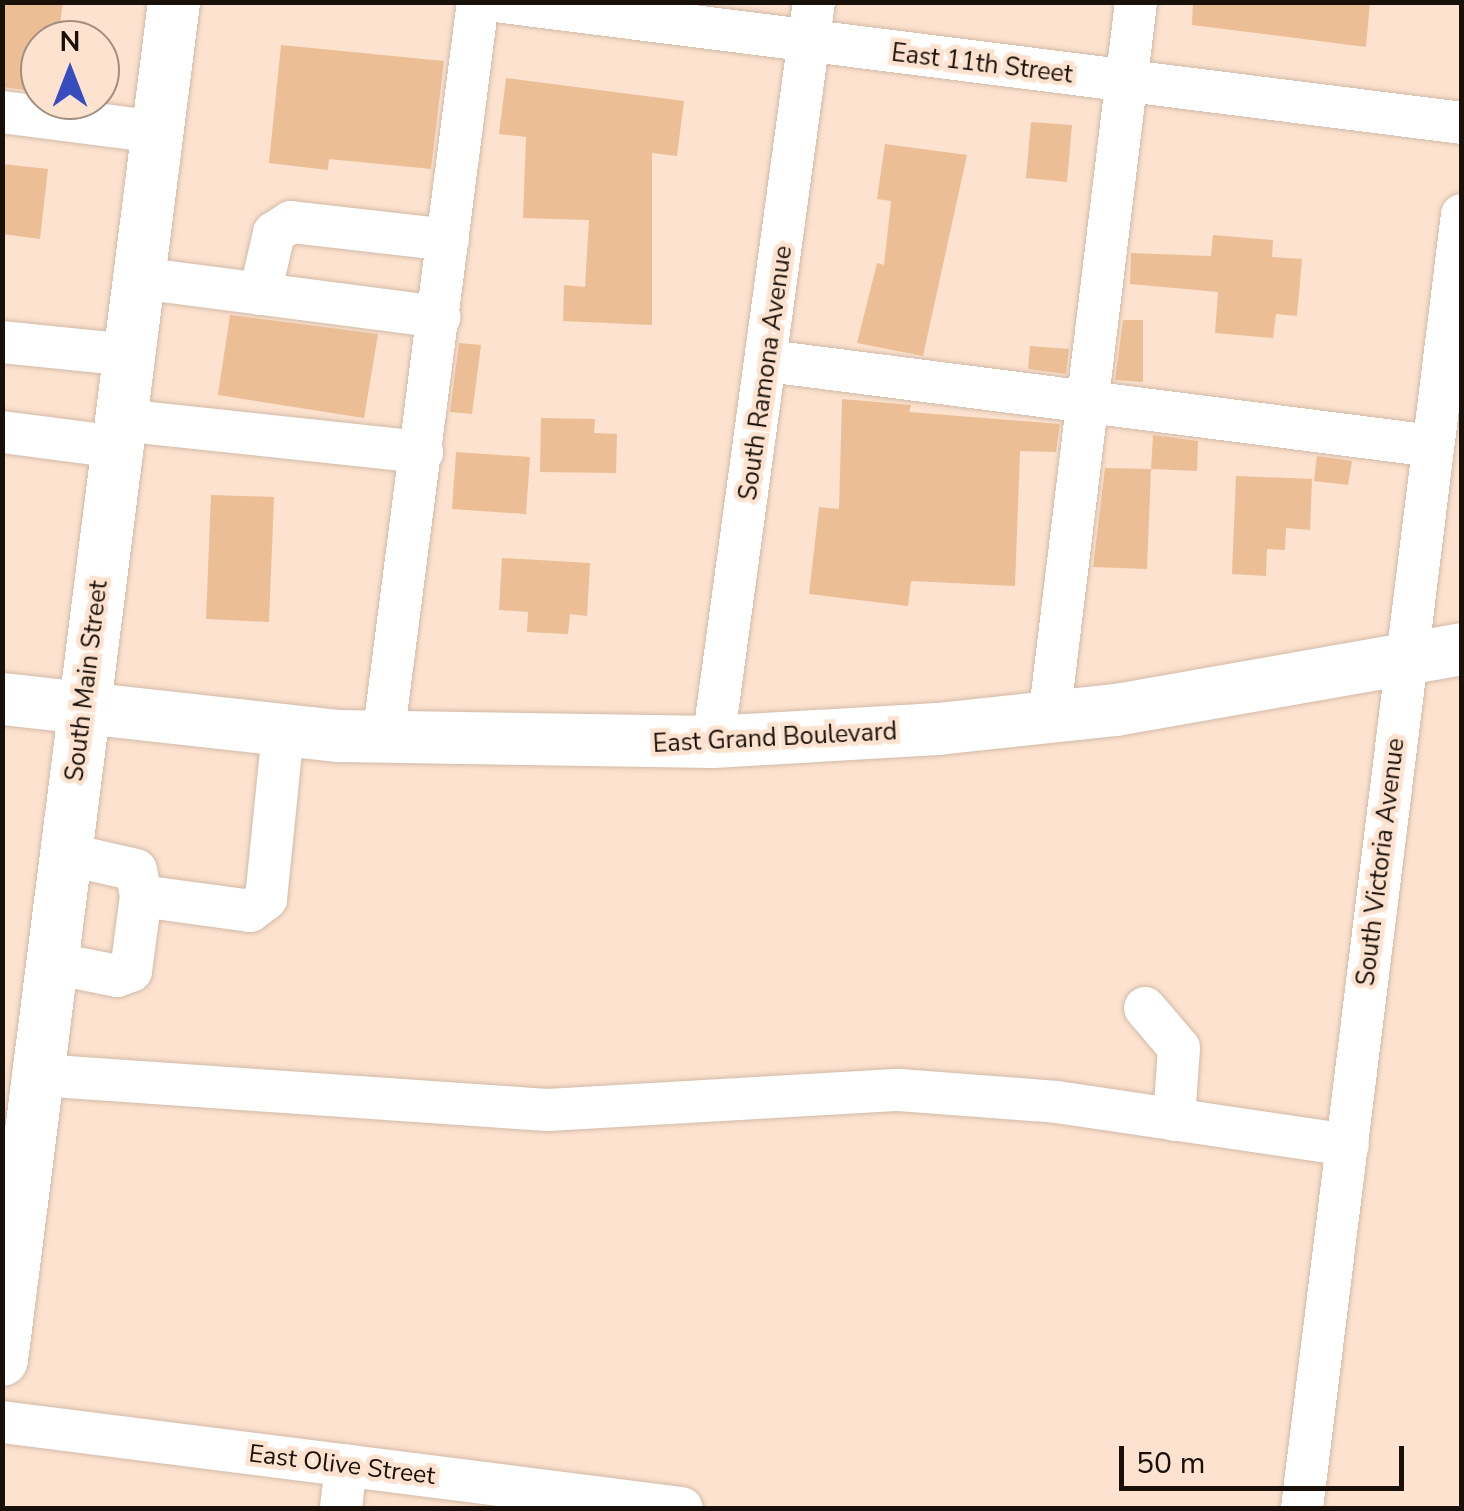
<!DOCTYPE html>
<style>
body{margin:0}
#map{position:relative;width:1464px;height:1511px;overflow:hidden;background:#fce2cf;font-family:"Nunito Sans",sans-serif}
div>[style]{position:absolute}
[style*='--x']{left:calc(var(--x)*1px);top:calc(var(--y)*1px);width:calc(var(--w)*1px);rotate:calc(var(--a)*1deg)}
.building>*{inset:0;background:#ecbe95}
.roads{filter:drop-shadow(0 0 2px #d2baa7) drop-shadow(0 0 2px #d2baa7)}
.minor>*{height:42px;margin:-21px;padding:0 21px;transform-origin:21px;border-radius:21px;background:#fff}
.major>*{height:52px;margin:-26px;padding:0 26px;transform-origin:26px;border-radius:26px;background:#fff}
span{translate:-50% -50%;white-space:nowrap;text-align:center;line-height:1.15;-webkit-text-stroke:9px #fce2cf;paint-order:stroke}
.street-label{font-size:25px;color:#181009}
.frame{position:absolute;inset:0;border:5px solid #181009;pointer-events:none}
.north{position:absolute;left:20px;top:20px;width:100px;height:100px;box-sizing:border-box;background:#fce2cf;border:2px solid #a18e80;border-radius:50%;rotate:0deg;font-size:28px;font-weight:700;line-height:40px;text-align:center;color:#181009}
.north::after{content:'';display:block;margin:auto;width:35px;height:45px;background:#374dbf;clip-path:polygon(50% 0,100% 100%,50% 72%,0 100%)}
.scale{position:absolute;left:1119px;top:1446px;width:285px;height:45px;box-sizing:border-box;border:5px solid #181009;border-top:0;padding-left:12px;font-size:30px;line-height:35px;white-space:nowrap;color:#181009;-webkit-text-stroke:8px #fce2cf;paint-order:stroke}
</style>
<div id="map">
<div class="building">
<div style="clip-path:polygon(2px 2px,63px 2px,58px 40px,40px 40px,40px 92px,2px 87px)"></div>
<div style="clip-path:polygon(1193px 2px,1370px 2px,1366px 47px,1192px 25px)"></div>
<div style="clip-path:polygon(281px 45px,444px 61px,431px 169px,329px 159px,328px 170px,269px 163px)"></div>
<div style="clip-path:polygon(506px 78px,684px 101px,677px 156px,652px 153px,652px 325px,563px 321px,564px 285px,585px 287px,589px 220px,523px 218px,526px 137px,499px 134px)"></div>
<div style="clip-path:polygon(1031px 122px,1072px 125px,1067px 182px,1026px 178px)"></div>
<div style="clip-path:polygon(885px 144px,967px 155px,923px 356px,857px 343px,877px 263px,884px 265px,891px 201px,877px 199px)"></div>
<div style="clip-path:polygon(2px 164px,48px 169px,40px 239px,2px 234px)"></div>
<div style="clip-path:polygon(1213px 235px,1273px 240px,1272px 257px,1302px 259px,1297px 316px,1276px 314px,1273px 338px,1215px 333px,1218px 292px,1130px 284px,1131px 253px,1211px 256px)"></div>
<div style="clip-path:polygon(230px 315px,378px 334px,364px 418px,218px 395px)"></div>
<div style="clip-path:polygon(1123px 320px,1143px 320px,1143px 382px,1115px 380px)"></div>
<div style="clip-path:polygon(459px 343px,481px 345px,472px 414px,450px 412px)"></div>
<div style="clip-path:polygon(1030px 346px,1069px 349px,1066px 374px,1028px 369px)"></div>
<div style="clip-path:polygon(842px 399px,911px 405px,909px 412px,1060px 424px,1056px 452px,1020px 451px,1015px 586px,911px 581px,908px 606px,809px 594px,819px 507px,839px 509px)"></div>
<div style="clip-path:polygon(541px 418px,595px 419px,594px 433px,617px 434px,616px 473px,540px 472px)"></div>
<div style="clip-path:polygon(1153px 435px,1198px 441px,1197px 471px,1151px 469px)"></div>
<div style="clip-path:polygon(456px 452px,530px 457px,526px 514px,452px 509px)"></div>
<div style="clip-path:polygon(1317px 456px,1352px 461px,1348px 485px,1314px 481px)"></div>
<div style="clip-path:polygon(1105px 468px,1151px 469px,1147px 569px,1093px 567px)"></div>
<div style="clip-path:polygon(1236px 476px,1312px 479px,1310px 530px,1286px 528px,1285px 550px,1267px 549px,1266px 576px,1232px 574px)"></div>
<div style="clip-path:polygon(211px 495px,274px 497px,269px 622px,206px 619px)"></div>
<div style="clip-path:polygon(502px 558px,590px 563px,587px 616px,570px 614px,568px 634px,527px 632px,528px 612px,499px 610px)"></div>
</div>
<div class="roads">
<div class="minor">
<div style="--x:503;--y:2;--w:967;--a:7.19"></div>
<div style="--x:2;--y:112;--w:157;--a:7.3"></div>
<div style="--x:139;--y:278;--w:303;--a:7.4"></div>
<div style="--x:260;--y:294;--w:63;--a:-77.1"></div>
<div style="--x:274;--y:233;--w:20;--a:-33"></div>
<div style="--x:291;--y:222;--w:158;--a:6.5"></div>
<div style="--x:2;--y:342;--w:128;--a:5.8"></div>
<div style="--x:768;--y:361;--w:669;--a:7.29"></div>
<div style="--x:121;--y:420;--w:303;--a:6.1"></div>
<div style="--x:2;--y:432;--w:116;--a:7.4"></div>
<div style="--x:1049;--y:719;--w:722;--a:-83.08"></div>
<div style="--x:383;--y:738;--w:742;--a:-82.65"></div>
<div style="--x:713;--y:742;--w:747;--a:-82.23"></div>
<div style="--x:141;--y:896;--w:110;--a:7.8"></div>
<div style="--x:250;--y:911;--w:20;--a:-37"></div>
<div style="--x:266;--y:899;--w:168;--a:-84.2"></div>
<div style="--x:52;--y:963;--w:66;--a:11.3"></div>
<div style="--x:117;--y:976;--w:15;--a:-20"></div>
<div style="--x:131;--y:971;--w:76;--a:-82.4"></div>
<div style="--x:141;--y:896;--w:26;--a:-101"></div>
<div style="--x:136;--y:870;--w:72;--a:-167.1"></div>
<div style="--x:1145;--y:1008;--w:52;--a:49.6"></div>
<div style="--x:1179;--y:1048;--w:72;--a:94"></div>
<div style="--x:38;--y:1075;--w:511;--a:3.93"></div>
<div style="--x:548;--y:1110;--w:352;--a:-3.3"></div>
<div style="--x:899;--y:1090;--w:158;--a:4.3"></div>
<div style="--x:1057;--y:1102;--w:294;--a:8.4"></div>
<div style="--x:2;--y:1422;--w:685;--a:7.21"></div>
<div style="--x:341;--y:1508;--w:43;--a:-83.4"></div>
<div style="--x:1302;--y:1508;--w:1303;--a:-82.95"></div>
</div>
<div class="major">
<div style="--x:2;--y:699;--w:338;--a:6.3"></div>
<div style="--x:338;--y:736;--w:375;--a:0.9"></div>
<div style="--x:713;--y:742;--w:225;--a:-3.3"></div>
<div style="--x:938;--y:729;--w:179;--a:-6.1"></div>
<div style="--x:1116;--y:710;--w:351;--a:-10"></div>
<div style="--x:2;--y:1360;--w:1369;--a:-82.78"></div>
</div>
</div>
<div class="street-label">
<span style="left:982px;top:64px;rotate:7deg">East 11th Street</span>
<span style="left:766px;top:373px;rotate:-82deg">South Ramona Avenue</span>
<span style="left:87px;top:681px;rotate:-83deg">South Main Street</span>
<span style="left:775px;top:738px;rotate:-3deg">East Grand Boulevard</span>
<span style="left:1381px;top:862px;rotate:-83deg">South Victoria Avenue</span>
<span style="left:342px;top:1465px;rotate:7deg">East Olive Street</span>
</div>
<div class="frame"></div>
<div class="north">N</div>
<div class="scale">50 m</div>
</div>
